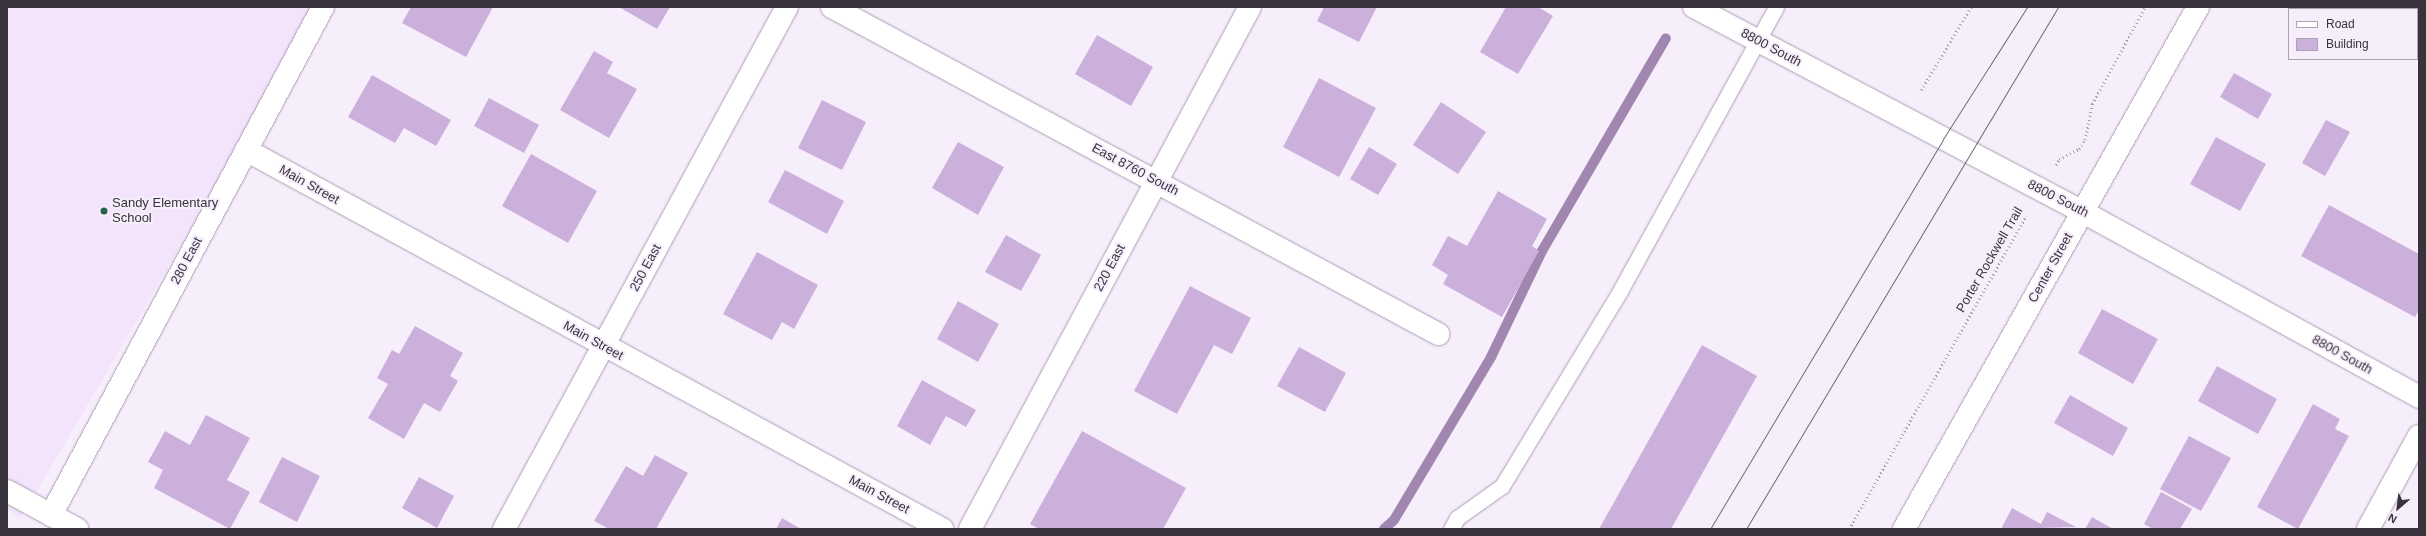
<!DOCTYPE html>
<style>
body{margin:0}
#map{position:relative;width:2426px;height:536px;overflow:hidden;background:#f7eefc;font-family:Arial,sans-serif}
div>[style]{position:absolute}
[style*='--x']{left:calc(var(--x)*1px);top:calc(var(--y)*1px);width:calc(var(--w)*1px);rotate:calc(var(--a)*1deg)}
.built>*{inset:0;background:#f3e4fc}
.stream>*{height:10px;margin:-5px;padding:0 5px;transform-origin:5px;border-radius:5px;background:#a186b0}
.building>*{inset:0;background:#ccb0dc}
.path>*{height:2.5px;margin-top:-1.25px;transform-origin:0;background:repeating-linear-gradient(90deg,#a69eab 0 1px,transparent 0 4px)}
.roads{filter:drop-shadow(0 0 1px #ab9db3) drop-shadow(0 0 1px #ab9db3)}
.service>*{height:15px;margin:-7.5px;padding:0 7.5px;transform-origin:7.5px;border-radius:7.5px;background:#fff}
.minor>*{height:22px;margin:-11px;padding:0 11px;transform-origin:11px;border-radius:11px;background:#fff}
.tertiary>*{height:22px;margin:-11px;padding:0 11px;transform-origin:11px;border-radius:11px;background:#fff}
.tram>*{height:1px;margin:-0.5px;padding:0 0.5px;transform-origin:0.5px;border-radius:0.5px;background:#706974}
.dots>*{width:11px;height:11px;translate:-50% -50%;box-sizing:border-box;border:2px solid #f7eefc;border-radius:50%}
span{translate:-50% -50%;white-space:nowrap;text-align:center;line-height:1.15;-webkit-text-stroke:4px #f7eefc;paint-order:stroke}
.street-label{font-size:13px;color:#39333d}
.poi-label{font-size:13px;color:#39333d}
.left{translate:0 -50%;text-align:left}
.frame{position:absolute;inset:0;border:8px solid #39333d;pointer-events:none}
.legend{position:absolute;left:2288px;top:8px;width:130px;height:52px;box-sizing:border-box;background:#f7eefc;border:1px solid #aba3b0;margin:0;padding:5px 7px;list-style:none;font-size:12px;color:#39333d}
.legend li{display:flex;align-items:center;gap:8px;height:20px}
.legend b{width:20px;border:1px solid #aba3b0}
.north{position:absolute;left:2378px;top:488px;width:40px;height:40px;-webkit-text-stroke:3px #f7eefc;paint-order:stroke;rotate:208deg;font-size:11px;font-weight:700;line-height:16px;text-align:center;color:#39333d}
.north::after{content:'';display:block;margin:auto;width:14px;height:18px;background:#39333d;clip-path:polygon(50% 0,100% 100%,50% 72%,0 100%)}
</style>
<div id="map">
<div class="built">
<div style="clip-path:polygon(7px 7px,317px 7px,242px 142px,21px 518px,7px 510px)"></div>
</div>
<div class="stream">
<div style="--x:1384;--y:529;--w:13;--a:-42"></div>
<div style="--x:1394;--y:520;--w:190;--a:-59.2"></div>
<div style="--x:1491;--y:357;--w:118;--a:-64.3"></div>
<div style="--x:1542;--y:251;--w:246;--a:-59.8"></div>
</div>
<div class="building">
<div style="clip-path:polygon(411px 7px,493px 7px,466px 57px,402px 23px)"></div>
<div style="clip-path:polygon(619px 7px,670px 7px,657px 29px)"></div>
<div style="clip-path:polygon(1324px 7px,1377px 7px,1359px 42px,1317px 21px)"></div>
<div style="clip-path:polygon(1506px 7px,1538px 7px,1553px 16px,1518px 74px,1480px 52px)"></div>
<div style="clip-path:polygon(2293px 7px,2344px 7px,2291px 9px)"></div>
<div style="clip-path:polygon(1097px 35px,1153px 67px,1131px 106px,1075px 74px)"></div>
<div style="clip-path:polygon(594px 51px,613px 62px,607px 73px,637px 89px,609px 138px,560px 110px)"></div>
<div style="clip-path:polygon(2234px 73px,2272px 94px,2258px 119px,2220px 97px)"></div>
<div style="clip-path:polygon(372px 75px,451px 120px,436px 146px,404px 128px,395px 143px,348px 117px)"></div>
<div style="clip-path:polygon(1319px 78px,1376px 108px,1339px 177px,1283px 147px)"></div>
<div style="clip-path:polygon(489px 98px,539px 125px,524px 153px,474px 126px)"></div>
<div style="clip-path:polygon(822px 100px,866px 122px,842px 170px,798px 148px)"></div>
<div style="clip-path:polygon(1441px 102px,1486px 132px,1458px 174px,1413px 145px)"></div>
<div style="clip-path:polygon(2326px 120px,2350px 132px,2325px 176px,2302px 163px)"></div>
<div style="clip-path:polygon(2216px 137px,2266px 164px,2240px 211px,2190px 184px)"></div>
<div style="clip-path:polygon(958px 142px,1004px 167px,978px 215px,932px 188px)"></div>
<div style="clip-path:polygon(1369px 147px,1397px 164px,1378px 195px,1350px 179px)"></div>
<div style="clip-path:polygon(531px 154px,597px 191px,568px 243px,502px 206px)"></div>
<div style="clip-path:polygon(785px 170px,844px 201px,827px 234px,768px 202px)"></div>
<div style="clip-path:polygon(1498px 191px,1547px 219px,1532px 246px,1539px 251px,1502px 317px,1443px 284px,1448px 275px,1432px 265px,1448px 236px,1467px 246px)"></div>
<div style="clip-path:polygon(2329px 205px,2419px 254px,2419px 310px,2415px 317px,2301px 256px)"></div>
<div style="clip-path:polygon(1006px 235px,1041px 255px,1021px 291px,985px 272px)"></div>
<div style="clip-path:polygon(757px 252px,818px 285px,794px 329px,782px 322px,772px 340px,723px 314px)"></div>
<div style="clip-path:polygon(1190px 286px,1251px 318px,1232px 354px,1214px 345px,1177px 414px,1134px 391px)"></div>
<div style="clip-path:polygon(958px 301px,999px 324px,978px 362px,937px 339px)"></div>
<div style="clip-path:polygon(2102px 309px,2158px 339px,2133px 384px,2078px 353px)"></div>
<div style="clip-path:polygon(415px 326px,463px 353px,450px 376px,458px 381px,440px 412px,424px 403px,404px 439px,368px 418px,388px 384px,377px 378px,392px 350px,399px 354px)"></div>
<div style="clip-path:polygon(1702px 345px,1757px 376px,1671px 529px,1599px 529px)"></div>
<div style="clip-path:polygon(1299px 347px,1346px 373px,1325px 412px,1277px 386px)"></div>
<div style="clip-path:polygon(2217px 366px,2277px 399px,2258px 434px,2198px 401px)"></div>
<div style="clip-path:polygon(922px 380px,976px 410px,966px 427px,946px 416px,930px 445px,897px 426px)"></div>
<div style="clip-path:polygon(2070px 395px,2128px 428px,2113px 456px,2054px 423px)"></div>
<div style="clip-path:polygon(2313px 404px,2340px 419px,2335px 429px,2349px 436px,2298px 529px,2257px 507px)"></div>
<div style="clip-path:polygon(206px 415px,250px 438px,227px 480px,250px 492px,230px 529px,154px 488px,163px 470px,148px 462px,165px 431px,190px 445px)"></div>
<div style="clip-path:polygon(1082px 431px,1186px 488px,1163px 529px,1039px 529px,1030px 524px)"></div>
<div style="clip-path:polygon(2189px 436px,2231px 458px,2201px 511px,2160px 489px)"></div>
<div style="clip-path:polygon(655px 455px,688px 473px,656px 529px,609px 529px,594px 521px,626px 466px,643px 476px)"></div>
<div style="clip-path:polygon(282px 457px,320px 476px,297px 522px,259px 502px)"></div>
<div style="clip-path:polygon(419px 477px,454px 496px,437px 528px,402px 508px)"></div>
<div style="clip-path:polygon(2161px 492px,2192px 509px,2180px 529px,2153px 529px,2144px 524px)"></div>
<div style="clip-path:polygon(2012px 508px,2041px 524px,2047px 512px,2076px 527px,2001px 529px)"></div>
<div style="clip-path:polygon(2092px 517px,2113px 529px,2085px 529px)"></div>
<div style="clip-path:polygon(782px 518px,801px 529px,776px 529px)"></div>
</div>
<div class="path">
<div style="--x:1921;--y:90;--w:97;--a:-58.9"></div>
<div style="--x:2056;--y:165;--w:7;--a:-63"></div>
<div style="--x:2059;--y:159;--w:22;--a:-27"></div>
<div style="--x:2079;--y:149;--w:11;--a:-56"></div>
<div style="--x:2085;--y:140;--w:37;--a:-79"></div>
<div style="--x:2092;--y:104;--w:111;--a:-61.3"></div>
<div style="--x:1849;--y:529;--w:360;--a:-60.5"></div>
</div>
<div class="roads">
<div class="service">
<div style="--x:1451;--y:529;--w:13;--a:-61"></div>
<div style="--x:1457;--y:518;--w:55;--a:-35.4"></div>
<div style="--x:1502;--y:486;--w:228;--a:-58.8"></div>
<div style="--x:1620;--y:291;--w:324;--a:-61.2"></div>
</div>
<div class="minor">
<div style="--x:832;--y:7;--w:689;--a:28.35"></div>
<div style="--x:504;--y:529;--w:594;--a:-61.54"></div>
<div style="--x:970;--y:529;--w:592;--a:-61.79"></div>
<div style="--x:1904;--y:529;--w:599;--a:-60.61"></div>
<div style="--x:2368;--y:529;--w:106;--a:-61.3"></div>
</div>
<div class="tertiary">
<div style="--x:1694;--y:7;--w:440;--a:27.8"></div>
<div style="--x:2083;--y:212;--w:384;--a:28.8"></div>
<div style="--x:246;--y:150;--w:793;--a:28.57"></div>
<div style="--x:7;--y:491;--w:80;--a:28.5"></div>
<div style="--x:51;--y:515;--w:576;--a:-61.83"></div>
</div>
</div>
<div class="tram">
<div style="--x:1710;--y:529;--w:454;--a:-59.1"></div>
<div style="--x:1943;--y:139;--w:156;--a:-57.5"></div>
<div style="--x:1746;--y:529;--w:608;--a:-59.13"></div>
</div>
<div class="dots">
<div style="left:104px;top:211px;background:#29624a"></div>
</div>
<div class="street-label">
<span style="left:1771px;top:48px;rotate:28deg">8800 South</span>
<span style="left:1135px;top:170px;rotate:28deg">East 8760 South</span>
<span style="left:309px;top:185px;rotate:29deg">Main Street</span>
<span style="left:2058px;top:199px;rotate:27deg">8800 South</span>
<span style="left:1990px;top:260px;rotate:-60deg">Porter Rockwell Trail</span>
<span style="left:187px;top:261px;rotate:-62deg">280 East</span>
<span style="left:646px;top:268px;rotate:-62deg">250 East</span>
<span style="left:1110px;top:268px;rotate:-62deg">220 East</span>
<span style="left:2051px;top:268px;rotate:-61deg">Center Street</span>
<span style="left:593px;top:341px;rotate:29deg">Main Street</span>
<span style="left:2342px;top:355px;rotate:29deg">8800 South</span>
<span style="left:879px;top:495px;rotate:28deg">Main Street</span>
</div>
<div class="poi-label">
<span class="left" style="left:112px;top:211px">Sandy Elementary<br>School</span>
</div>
<div class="frame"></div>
<ul class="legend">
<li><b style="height:5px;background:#fff"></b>Road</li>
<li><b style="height:11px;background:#ccb0dc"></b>Building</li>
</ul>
<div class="north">N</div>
</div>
